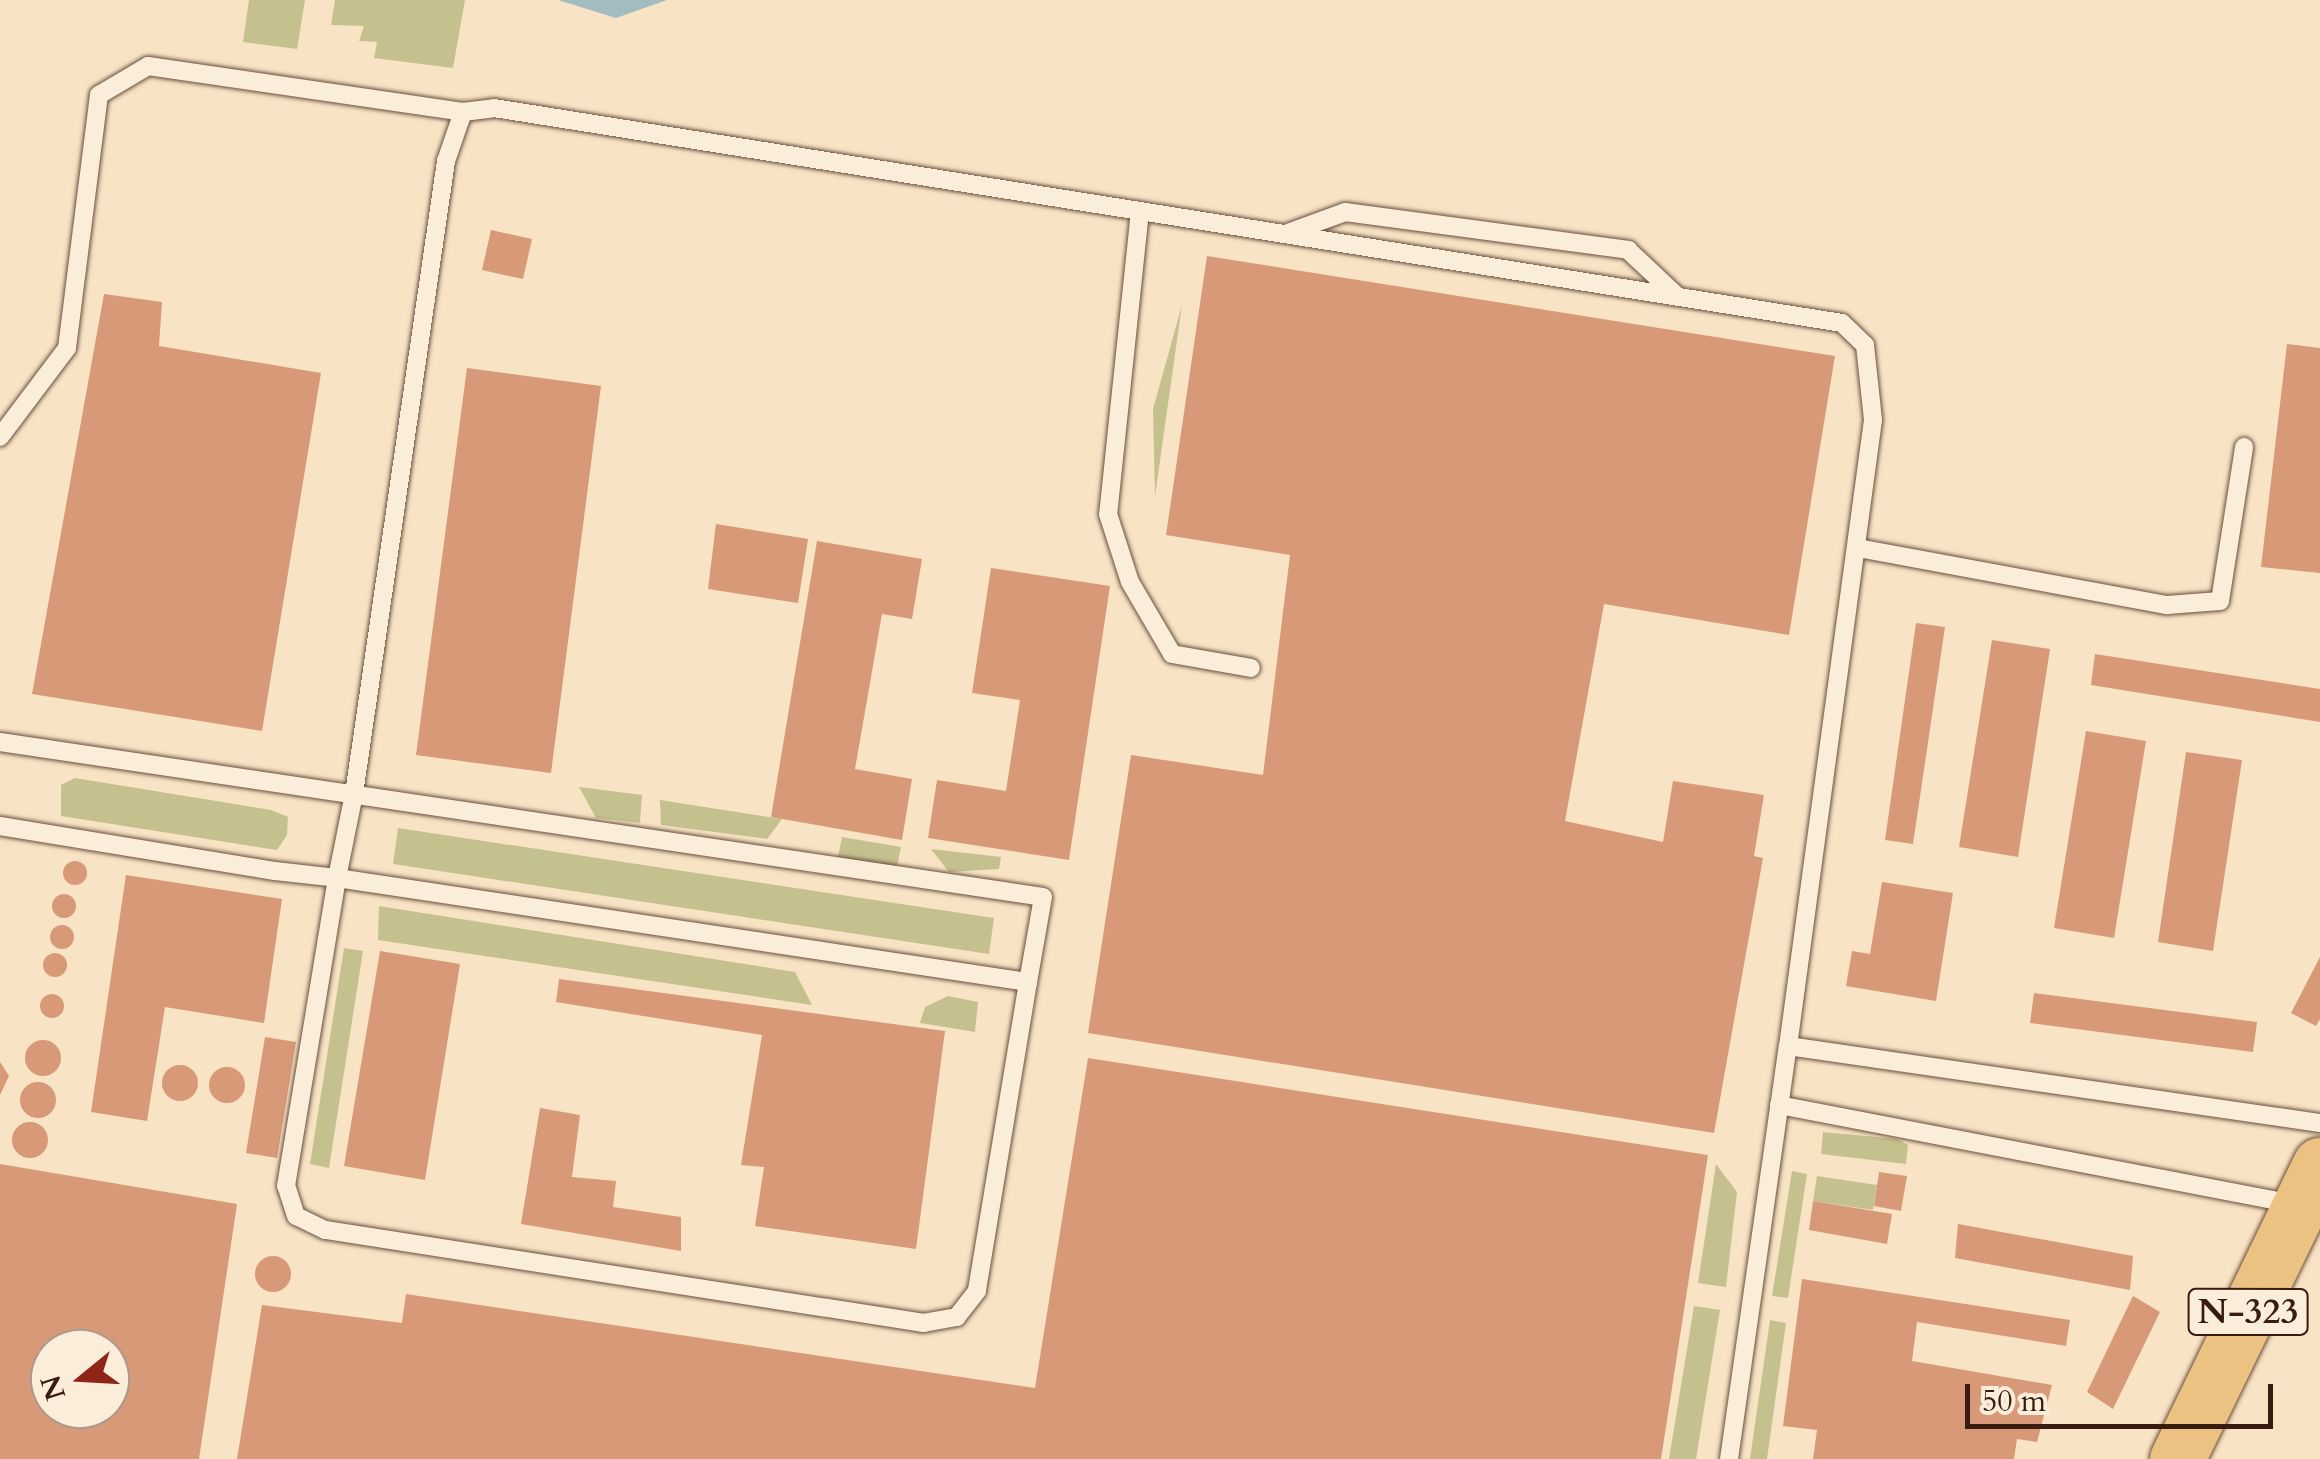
<!DOCTYPE html>
<style>
body{margin:0}
#map{position:relative;width:2320px;height:1459px;overflow:hidden;background:#f8e4c4;font-family:Cardo,serif}
div>[style]{position:absolute}
[style*='--x']{left:calc(var(--x)*1px);top:calc(var(--y)*1px);width:calc(var(--w)*1px);rotate:calc(var(--a)*1deg)}
.green>*{inset:0;background:#c5c18f}
.water>*{inset:0;background:#a2bcbf}
.building>*{inset:0;background:#d79977}
.round{border-radius:50%}
.roads{filter:drop-shadow(0 0 2px #694e3e) drop-shadow(0 0 2px #694e3e)}
.service>*{height:18px;margin:-9px;padding:0 9px;transform-origin:9px;border-radius:9px;background:#faedd9}
.trunk>*{height:55px;margin:-27.5px;padding:0 27.5px;transform-origin:27.5px;border-radius:27.5px;background:#ecc282}
span{translate:-50% -50%;white-space:nowrap;text-align:center;line-height:1.15;-webkit-text-stroke:10px #faedd9;paint-order:stroke}
.shield-label span{padding:2px 8px;background:#faedd9;border:2px solid;border-radius:8px;-webkit-text-stroke-width:0}
.shield-label{font-size:35px;color:#391c11;font-weight:700}
.north{position:absolute;left:30px;top:1329px;width:100px;height:100px;box-sizing:border-box;background:#faedd9;border:2px solid #ad9989;border-radius:50%;rotate:252deg;font-size:28px;font-weight:700;line-height:40px;text-align:center;color:#391c11}
.north::after{content:'';display:block;margin:auto;width:35px;height:45px;background:#8f2418;clip-path:polygon(50% 0,100% 100%,50% 72%,0 100%)}
.scale{position:absolute;left:1965px;top:1384px;width:308px;height:45px;box-sizing:border-box;border:5px solid #391c11;border-top:0;padding-left:12px;font-size:30px;line-height:35px;white-space:nowrap;color:#391c11;-webkit-text-stroke:8px #faedd9;paint-order:stroke}
</style>
<div id="map">
<div class="green">
<div style="clip-path:polygon(249px 0,305px 0,297px 49px,243px 42px)"></div>
<div style="clip-path:polygon(335px 0,465px 0,453px 68px,374px 58px,377px 42px,359px 41px,364px 26px,331px 25px)"></div>
<div style="clip-path:polygon(1182px 305px,1155px 496px,1153px 409px)"></div>
<div style="clip-path:polygon(75px 778px,271px 810px,288px 817px,287px 835px,277px 850px,61px 816px,61px 785px)"></div>
<div style="clip-path:polygon(579px 787px,642px 795px,640px 823px,596px 818px)"></div>
<div style="clip-path:polygon(660px 800px,782px 819px,767px 839px,661px 825px)"></div>
<div style="clip-path:polygon(398px 828px,994px 918px,989px 954px,393px 864px)"></div>
<div style="clip-path:polygon(842px 837px,901px 847px,897px 867px,838px 857px)"></div>
<div style="clip-path:polygon(931px 849px,1001px 857px,999px 869px,949px 872px)"></div>
<div style="clip-path:polygon(379px 906px,795px 972px,812px 1005px,378px 940px)"></div>
<div style="clip-path:polygon(344px 948px,363px 951px,329px 1168px,310px 1164px)"></div>
<div style="clip-path:polygon(948px 996px,978px 1002px,975px 1032px,920px 1023px,925px 1007px)"></div>
<div style="clip-path:polygon(1823px 1132px,1897px 1139px,1908px 1145px,1906px 1164px,1821px 1154px)"></div>
<div style="clip-path:polygon(1716px 1164px,1737px 1192px,1726px 1287px,1698px 1283px)"></div>
<div style="clip-path:polygon(1792px 1171px,1807px 1174px,1788px 1298px,1772px 1296px)"></div>
<div style="clip-path:polygon(1817px 1176px,1877px 1185px,1873px 1210px,1813px 1201px)"></div>
<div style="clip-path:polygon(1694px 1306px,1720px 1310px,1696px 1459px,1669px 1459px)"></div>
<div style="clip-path:polygon(1770px 1320px,1786px 1323px,1767px 1459px,1750px 1459px)"></div>
</div>
<div class="water">
<div style="clip-path:polygon(558px 0,667px 0,616px 18px)"></div>
</div>
<div class="building">
<div style="clip-path:polygon(491px 230px,532px 239px,523px 279px,482px 270px)"></div>
<div style="clip-path:polygon(1207px 256px,1835px 356px,1789px 635px,1604px 604px,1565px 821px,1663px 842px,1673px 781px,1764px 795px,1754px 856px,1763px 858px,1714px 1133px,1088px 1033px,1131px 755px,1263px 775px,1290px 555px,1166px 535px)"></div>
<div style="clip-path:polygon(104px 294px,162px 302px,159px 346px,321px 373px,262px 731px,32px 694px)"></div>
<div style="clip-path:polygon(2287px 344px,2320px 348px,2320px 573px,2261px 567px)"></div>
<div style="clip-path:polygon(467px 368px,601px 386px,551px 773px,416px 755px)"></div>
<div style="clip-path:polygon(716px 524px,808px 539px,798px 603px,708px 589px)"></div>
<div style="clip-path:polygon(817px 541px,922px 559px,912px 619px,882px 614px,855px 769px,912px 779px,902px 840px,771px 817px)"></div>
<div style="clip-path:polygon(991px 568px,1110px 586px,1069px 860px,928px 838px,937px 780px,1006px 791px,1020px 700px,972px 693px)"></div>
<div style="clip-path:polygon(1916px 623px,1945px 627px,1913px 844px,1885px 840px)"></div>
<div style="clip-path:polygon(1992px 640px,2050px 649px,2018px 857px,1959px 847px)"></div>
<div style="clip-path:polygon(2095px 654px,2320px 689px,2320px 722px,2091px 685px)"></div>
<div style="clip-path:polygon(2086px 731px,2146px 741px,2114px 938px,2054px 928px)"></div>
<div style="clip-path:polygon(2186px 752px,2242px 760px,2213px 951px,2158px 942px)"></div>
<div class="round" style="left:63px;top:861px;width:24px;height:24px"></div>
<div style="clip-path:polygon(126px 875px,282px 899px,264px 1023px,165px 1007px,147px 1121px,91px 1112px)"></div>
<div style="clip-path:polygon(1882px 882px,1953px 893px,1936px 1001px,1846px 986px,1852px 951px,1870px 954px)"></div>
<div class="round" style="left:52px;top:894px;width:24px;height:24px"></div>
<div class="round" style="left:50px;top:925px;width:24px;height:24px"></div>
<div style="clip-path:polygon(380px 951px,460px 964px,425px 1180px,344px 1166px)"></div>
<div class="round" style="left:43px;top:953px;width:24px;height:24px"></div>
<div style="clip-path:polygon(2320px 957px,2320px 1019px,2316px 1026px,2291px 1013px)"></div>
<div style="clip-path:polygon(559px 979px,945px 1031px,916px 1249px,755px 1226px,764px 1167px,741px 1165px,762px 1035px,556px 1002px)"></div>
<div style="clip-path:polygon(2034px 993px,2257px 1022px,2253px 1052px,2030px 1023px)"></div>
<div class="round" style="left:40px;top:994px;width:24px;height:24px"></div>
<div style="clip-path:polygon(265px 1037px,296px 1042px,277px 1158px,246px 1153px)"></div>
<div class="round" style="left:25px;top:1040px;width:36px;height:36px"></div>
<div style="clip-path:polygon(1088px 1058px,1708px 1155px,1661px 1459px,237px 1459px,262px 1305px,402px 1323px,406px 1294px,1035px 1388px)"></div>
<div style="clip-path:polygon(0 1062px,9px 1076px,0 1095px)"></div>
<div class="round" style="left:162px;top:1065px;width:36px;height:36px"></div>
<div class="round" style="left:209px;top:1067px;width:36px;height:36px"></div>
<div class="round" style="left:20px;top:1082px;width:36px;height:36px"></div>
<div style="clip-path:polygon(540px 1108px,580px 1115px,572px 1177px,616px 1181px,613px 1207px,681px 1217px,681px 1251px,521px 1224px)"></div>
<div class="round" style="left:12px;top:1122px;width:36px;height:36px"></div>
<div style="clip-path:polygon(evenodd,0 1164px,237px 1204px,199px 1459px,0 1459px,0 1164px,50px 1349px,110px 1349px,110px 1409px,50px 1409px,50px 1349px)"></div>
<div style="clip-path:polygon(1879px 1172px,1907px 1176px,1901px 1211px,1874px 1206px)"></div>
<div style="clip-path:polygon(1813px 1201px,1892px 1214px,1887px 1244px,1809px 1230px)"></div>
<div style="clip-path:polygon(1958px 1224px,2133px 1256px,2130px 1290px,1955px 1258px)"></div>
<div class="round" style="left:255px;top:1256px;width:36px;height:36px"></div>
<div style="clip-path:polygon(1802px 1279px,2070px 1320px,2066px 1346px,1917px 1322px,1912px 1361px,2052px 1385px,2037px 1442px,2017px 1439px,2014px 1459px,1813px 1459px,1817px 1430px,1783px 1426px)"></div>
<div style="clip-path:polygon(2133px 1296px,2160px 1312px,2113px 1409px,2087px 1392px)"></div>
</div>
<div class="roads">
<div class="service">
<div style="--x:1140;--y:211;--w:305;--a:96"></div>
<div style="--x:1108;--y:514;--w:71;--a:72.1"></div>
<div style="--x:1130;--y:582;--w:83;--a:59.7"></div>
<div style="--x:1172;--y:654;--w:80;--a:10"></div>
<div style="--x:1288;--y:233;--w:61;--a:-20.2"></div>
<div style="--x:1345;--y:212;--w:286;--a:7.6"></div>
<div style="--x:1628;--y:250;--w:67;--a:43.2"></div>
<div style="--x:0;--y:437;--w:111;--a:-53"></div>
<div style="--x:67;--y:348;--w:255;--a:-82.8"></div>
<div style="--x:99;--y:95;--w:57;--a:-30.6"></div>
<div style="--x:148;--y:66;--w:318;--a:8.3"></div>
<div style="--x:463;--y:112;--w:31;--a:-7"></div>
<div style="--x:494;--y:108;--w:1365;--a:9.06"></div>
<div style="--x:1842;--y:323;--w:32;--a:44"></div>
<div style="--x:1865;--y:345;--w:75;--a:83.9"></div>
<div style="--x:1873;--y:420;--w:632;--a:97.73"></div>
<div style="--x:1788;--y:1046;--w:538;--a:8.24"></div>
<div style="--x:1858;--y:548;--w:314;--a:10.5"></div>
<div style="--x:2167;--y:605;--w:53;--a:-4.3"></div>
<div style="--x:2220;--y:601;--w:156;--a:-81.1"></div>
<div style="--x:0;--y:742;--w:1054;--a:8.45"></div>
<div style="--x:1043;--y:897;--w:86;--a:100"></div>
<div style="--x:0;--y:826;--w:279;--a:9.3"></div>
<div style="--x:275;--y:871;--w:62;--a:6.4"></div>
<div style="--x:337;--y:878;--w:699;--a:8.56"></div>
<div style="--x:1028;--y:982;--w:313;--a:99.4"></div>
<div style="--x:977;--y:1291;--w:33;--a:128"></div>
<div style="--x:957;--y:1317;--w:34;--a:170"></div>
<div style="--x:924;--y:1323;--w:606;--a:-171.17"></div>
<div style="--x:325;--y:1230;--w:32;--a:-154"></div>
<div style="--x:296;--y:1216;--w:32;--a:-108"></div>
<div style="--x:286;--y:1186;--w:312;--a:-80.6"></div>
<div style="--x:337;--y:878;--w:86;--a:-78.6"></div>
<div style="--x:354;--y:794;--w:640;--a:-81.73"></div>
<div style="--x:446;--y:161;--w:52;--a:-70.9"></div>
<div style="--x:1779;--y:1105;--w:524;--a:10.88"></div>
<div style="--x:1729;--y:1459;--w:417;--a:-81.9"></div>
</div>
<div class="trunk">
<div style="--x:2177;--y:1459;--w:327;--a:-64.1"></div>
</div>
</div>
<div class="shield-label">
<span style="left:2248px;top:1312px">N-323</span>
</div>
<div class="north">N</div>
<div class="scale">50 m</div>
</div>
